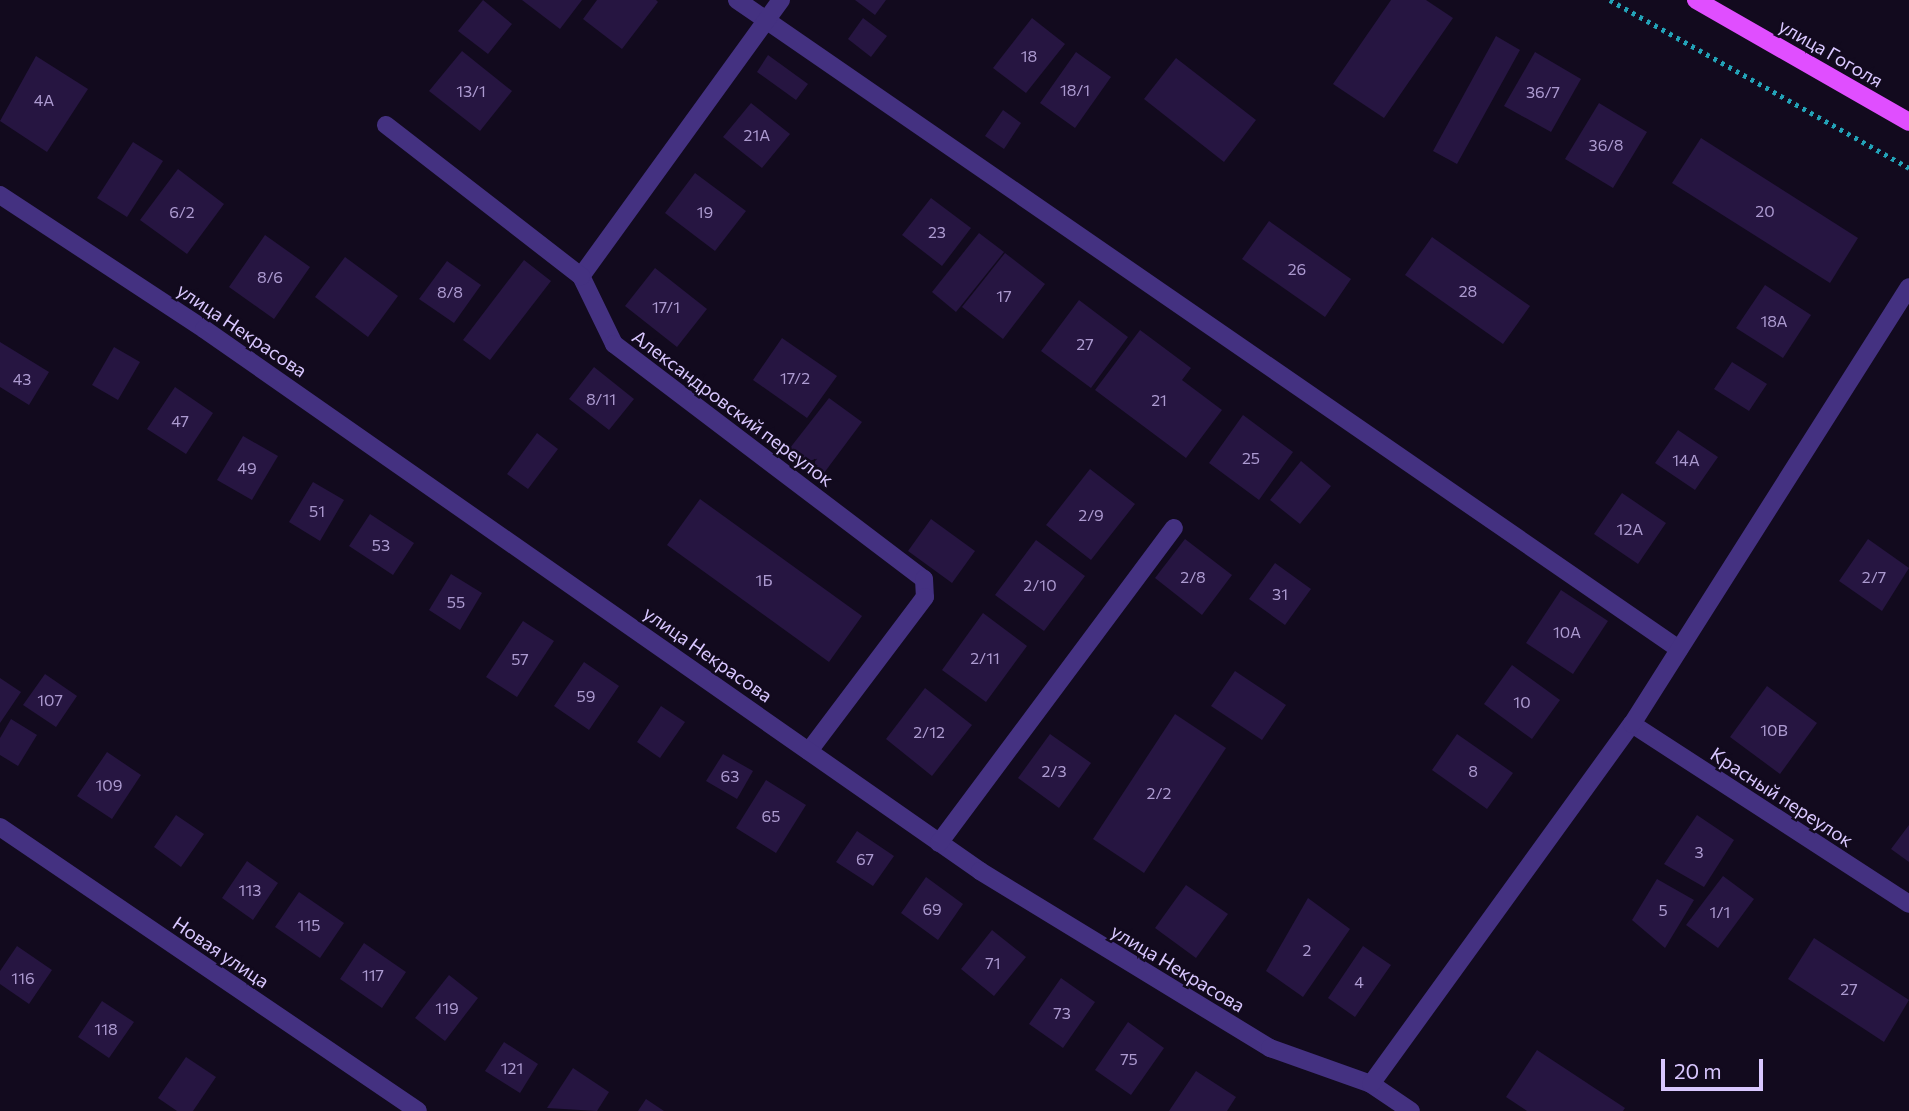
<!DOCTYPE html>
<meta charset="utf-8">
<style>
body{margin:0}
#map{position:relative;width:1909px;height:1111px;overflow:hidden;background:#120a1e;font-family:Commissioner,sans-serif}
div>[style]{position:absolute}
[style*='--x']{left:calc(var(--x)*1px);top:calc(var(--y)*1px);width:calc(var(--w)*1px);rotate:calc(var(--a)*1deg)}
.building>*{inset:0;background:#261541}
.path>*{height:4.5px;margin-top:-2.25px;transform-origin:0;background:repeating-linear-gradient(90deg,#23a3b8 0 3.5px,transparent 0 8.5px)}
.minor>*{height:18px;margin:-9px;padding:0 9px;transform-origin:9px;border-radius:9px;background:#443181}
.major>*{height:18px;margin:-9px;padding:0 9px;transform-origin:9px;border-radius:9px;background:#e04eff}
span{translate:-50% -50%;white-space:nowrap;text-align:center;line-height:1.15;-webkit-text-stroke:5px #120a1e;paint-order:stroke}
.number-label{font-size:16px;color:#ac9ad0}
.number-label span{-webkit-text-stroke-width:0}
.street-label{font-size:19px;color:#d9c7ff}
.scale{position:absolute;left:1661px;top:1059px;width:102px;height:32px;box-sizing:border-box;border:4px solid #d9c7ff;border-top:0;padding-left:9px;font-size:21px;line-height:24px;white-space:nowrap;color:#d9c7ff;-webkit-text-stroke:5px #120a1e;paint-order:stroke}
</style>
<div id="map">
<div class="building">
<div style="clip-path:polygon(483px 0,512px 24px,488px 54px,458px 31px)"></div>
<div style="clip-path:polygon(522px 0,582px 0,560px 29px)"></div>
<div style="clip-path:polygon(597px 0,656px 0,658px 2px,622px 49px,583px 19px)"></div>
<div style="clip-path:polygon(855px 0,886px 0,875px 15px)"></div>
<div style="clip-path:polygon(1391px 0,1426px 0,1453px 18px,1384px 118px,1333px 84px)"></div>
<div style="clip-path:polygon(863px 18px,887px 36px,871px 57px,848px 39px)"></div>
<div style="clip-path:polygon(1032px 18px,1065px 44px,1026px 93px,993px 68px)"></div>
<div style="clip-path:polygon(1496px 36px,1520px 50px,1457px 164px,1433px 151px)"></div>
<div style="clip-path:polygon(462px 51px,512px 91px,480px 131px,429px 91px)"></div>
<div style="clip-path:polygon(1076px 52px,1111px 77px,1075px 128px,1040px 103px)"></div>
<div style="clip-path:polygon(1535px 52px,1581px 79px,1551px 132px,1504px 106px)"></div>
<div style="clip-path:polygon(768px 55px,808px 84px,796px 100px,757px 72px)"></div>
<div style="clip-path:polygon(36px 56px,88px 89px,47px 152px,0 121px)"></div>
<div style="clip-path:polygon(1176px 58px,1256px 120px,1224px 162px,1144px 99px)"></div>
<div style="clip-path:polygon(751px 103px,790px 134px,762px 168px,723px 137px)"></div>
<div style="clip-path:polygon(1599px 103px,1647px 132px,1613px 188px,1565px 159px)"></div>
<div style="clip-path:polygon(1003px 110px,1021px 123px,1004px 149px,985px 136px)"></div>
<div style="clip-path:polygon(1701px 138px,1858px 238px,1830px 283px,1672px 183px)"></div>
<div style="clip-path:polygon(133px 142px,163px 161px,127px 217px,97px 198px)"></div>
<div style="clip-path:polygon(178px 169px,224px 204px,187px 254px,140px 220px)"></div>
<div style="clip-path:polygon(695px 173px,746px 211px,715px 251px,665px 213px)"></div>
<div style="clip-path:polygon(931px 198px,971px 228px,942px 266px,902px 235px)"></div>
<div style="clip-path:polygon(1269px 221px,1351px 279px,1325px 317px,1242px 259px)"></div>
<div style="clip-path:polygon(979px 233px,1004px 252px,956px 312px,932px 292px)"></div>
<div style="clip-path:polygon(265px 235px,310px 267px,274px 319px,229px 287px)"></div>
<div style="clip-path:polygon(1432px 237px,1530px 306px,1503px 344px,1405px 275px)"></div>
<div style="clip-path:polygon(1005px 253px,1045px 284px,1003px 339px,962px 307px)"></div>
<div style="clip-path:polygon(345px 257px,398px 296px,368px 337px,315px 297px)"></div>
<div style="clip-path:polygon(524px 260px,551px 281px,490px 360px,463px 340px)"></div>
<div style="clip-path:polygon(447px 261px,481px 285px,454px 323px,419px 299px)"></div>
<div style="clip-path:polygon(655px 268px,707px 309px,677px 347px,625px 306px)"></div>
<div style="clip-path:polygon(1765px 285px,1811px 315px,1783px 358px,1736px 328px)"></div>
<div style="clip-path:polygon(1079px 300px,1128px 337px,1091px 388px,1041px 351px)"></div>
<div style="clip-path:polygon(1140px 330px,1191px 368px,1182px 380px,1222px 410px,1186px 458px,1095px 390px)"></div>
<div style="clip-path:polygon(782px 338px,837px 376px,807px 418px,753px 380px)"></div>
<div style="clip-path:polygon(0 342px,49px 372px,29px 405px,0 387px)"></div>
<div style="clip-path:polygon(114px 347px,140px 362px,118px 400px,92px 385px)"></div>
<div style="clip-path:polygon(1732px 362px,1767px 384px,1749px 411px,1714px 389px)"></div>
<div style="clip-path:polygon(594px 367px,634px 399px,609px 430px,569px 399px)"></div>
<div style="clip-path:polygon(175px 387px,213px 413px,186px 454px,147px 429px)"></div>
<div style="clip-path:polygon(829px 398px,862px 422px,824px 473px,790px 448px)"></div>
<div style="clip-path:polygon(1243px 415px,1293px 452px,1259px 500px,1209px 463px)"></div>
<div style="clip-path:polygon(1678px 430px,1718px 457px,1695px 490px,1655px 463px)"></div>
<div style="clip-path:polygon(537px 433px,558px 449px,528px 489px,507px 474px)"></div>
<div style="clip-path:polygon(243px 436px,278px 456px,252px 500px,217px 480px)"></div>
<div style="clip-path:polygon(1301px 461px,1331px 486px,1300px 524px,1270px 500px)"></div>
<div style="clip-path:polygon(1090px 469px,1135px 504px,1091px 560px,1046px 525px)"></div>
<div style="clip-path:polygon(313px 482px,344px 500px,320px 541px,289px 522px)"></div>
<div style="clip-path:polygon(1622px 493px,1666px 523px,1638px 564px,1594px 534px)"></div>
<div style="clip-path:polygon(700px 499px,862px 616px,829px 662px,667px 545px)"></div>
<div style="clip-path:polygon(370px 514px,414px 543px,393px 575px,349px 546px)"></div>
<div style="clip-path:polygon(931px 519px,975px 551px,952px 583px,908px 551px)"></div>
<div style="clip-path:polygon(1185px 539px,1232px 575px,1202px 615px,1155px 578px)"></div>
<div style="clip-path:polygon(1868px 539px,1909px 568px,1882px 611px,1839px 581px)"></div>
<div style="clip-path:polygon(1036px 540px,1085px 576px,1044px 631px,995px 595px)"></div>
<div style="clip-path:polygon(1275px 563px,1311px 589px,1285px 625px,1249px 599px)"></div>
<div style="clip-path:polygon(451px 574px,482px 593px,460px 630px,429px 610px)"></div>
<div style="clip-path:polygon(1561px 590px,1608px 621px,1573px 674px,1526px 643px)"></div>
<div style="clip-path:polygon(983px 613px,1027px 646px,986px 702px,942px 670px)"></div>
<div style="clip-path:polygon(523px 621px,554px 641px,517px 697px,486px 677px)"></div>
<div style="clip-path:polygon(584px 662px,619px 686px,589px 730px,554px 706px)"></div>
<div style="clip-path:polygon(1512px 665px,1560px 700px,1532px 739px,1484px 704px)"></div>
<div style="clip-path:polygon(1235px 671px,1286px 705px,1262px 740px,1211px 706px)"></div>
<div style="clip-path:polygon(45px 674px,77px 696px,56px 727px,23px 705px)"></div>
<div style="clip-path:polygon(0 678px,21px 692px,0 723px)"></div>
<div style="clip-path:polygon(1767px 686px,1817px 723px,1780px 774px,1730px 737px)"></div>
<div style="clip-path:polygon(925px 688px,972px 725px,932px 776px,886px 739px)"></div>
<div style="clip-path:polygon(661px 706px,685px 722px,660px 758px,637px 742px)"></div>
<div style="clip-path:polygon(1175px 714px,1226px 748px,1144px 873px,1093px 839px)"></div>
<div style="clip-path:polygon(11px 719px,37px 735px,18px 766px,0 755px,0 738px)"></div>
<div style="clip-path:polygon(1050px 734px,1091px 763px,1059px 808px,1018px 778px)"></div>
<div style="clip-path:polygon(1457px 734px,1513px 773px,1487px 809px,1432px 770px)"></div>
<div style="clip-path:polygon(107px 752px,141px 775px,112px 819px,77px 796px)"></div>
<div style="clip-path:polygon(723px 754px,753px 771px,737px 799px,706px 781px)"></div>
<div style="clip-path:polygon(766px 780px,806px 805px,776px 853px,736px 828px)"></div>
<div style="clip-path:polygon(176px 815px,204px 834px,181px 867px,154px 847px)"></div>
<div style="clip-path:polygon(1697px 815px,1734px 840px,1704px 887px,1664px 864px)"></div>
<div style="clip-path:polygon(1909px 825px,1909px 862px,1891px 849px)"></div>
<div style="clip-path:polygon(857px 831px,894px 856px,873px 886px,836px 862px)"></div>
<div style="clip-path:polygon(247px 861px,278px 883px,253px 920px,222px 898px)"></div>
<div style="clip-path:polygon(1723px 876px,1754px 899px,1718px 948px,1686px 925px)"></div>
<div style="clip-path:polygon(926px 877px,963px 904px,938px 940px,901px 913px)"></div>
<div style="clip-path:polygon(1657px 879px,1694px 900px,1665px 948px,1632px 920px)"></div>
<div style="clip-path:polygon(1186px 885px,1228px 914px,1196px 958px,1155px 928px)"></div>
<div style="clip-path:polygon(299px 892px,344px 923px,320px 958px,275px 927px)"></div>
<div style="clip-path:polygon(1308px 898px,1350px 929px,1303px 997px,1266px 971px)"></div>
<div style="clip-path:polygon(992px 930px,1026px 957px,994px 996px,961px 969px)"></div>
<div style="clip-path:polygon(1814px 938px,1909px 1000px,1884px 1042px,1788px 979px)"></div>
<div style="clip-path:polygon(364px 943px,406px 972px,382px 1008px,340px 979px)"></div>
<div style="clip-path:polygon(17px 946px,52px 970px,29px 1004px,0 984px,0 971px)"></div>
<div style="clip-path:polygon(1363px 946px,1391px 965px,1355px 1017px,1328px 998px)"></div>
<div style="clip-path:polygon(449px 975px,478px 998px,445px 1041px,415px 1018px)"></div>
<div style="clip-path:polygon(1061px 978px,1095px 1002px,1063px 1048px,1029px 1024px)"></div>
<div style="clip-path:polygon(102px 1001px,134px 1022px,109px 1058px,78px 1037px)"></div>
<div style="clip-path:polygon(1128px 1022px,1164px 1048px,1131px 1095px,1095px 1070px)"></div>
<div style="clip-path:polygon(504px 1042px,538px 1064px,520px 1093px,485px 1071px)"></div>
<div style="clip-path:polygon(1537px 1050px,1625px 1108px,1623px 1111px,1527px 1111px,1506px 1097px)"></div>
<div style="clip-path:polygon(186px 1057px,216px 1077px,193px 1111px,177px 1111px,158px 1098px)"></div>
<div style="clip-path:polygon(573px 1068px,609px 1092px,597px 1111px,547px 1108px)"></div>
<div style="clip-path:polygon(1196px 1071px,1236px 1097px,1227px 1111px,1169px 1111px)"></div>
<div style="clip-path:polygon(646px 1099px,664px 1111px,638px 1111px)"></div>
</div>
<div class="path">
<div style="--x:1610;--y:0;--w:343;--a:29.3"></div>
</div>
<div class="minor">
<div style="--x:737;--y:0;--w:1144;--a:34.57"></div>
<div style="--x:781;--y:0;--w:341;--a:125.9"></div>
<div style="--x:581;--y:276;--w:76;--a:64.1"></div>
<div style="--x:614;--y:344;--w:389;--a:37.2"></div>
<div style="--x:924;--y:579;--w:18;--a:87"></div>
<div style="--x:925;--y:597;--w:193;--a:127"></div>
<div style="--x:386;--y:125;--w:247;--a:37.8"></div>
<div style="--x:0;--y:195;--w:244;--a:33.3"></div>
<div style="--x:204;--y:329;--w:947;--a:34.93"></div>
<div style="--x:980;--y:871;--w:340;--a:31.4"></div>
<div style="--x:1270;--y:1048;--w:107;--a:19.6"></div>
<div style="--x:1371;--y:1084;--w:48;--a:34"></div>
<div style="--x:1632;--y:724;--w:330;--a:33"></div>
<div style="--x:0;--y:827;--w:505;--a:34.19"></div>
<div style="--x:939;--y:843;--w:393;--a:-53.3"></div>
<div style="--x:1371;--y:1084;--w:445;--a:-54.1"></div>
<div style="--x:1632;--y:724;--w:517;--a:-57.63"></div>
</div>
<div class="major">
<div style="--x:1696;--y:0;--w:245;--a:29.8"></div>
</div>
<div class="number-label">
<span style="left:1029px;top:56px">18</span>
<span style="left:1075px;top:90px">18/1</span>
<span style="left:471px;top:91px">13/1</span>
<span style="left:1543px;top:92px">36/7</span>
<span style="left:44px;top:100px">4А</span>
<span style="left:757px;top:135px">21А</span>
<span style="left:1606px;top:145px">36/8</span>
<span style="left:1765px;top:211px">20</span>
<span style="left:182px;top:212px">6/2</span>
<span style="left:705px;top:212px">19</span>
<span style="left:937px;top:232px">23</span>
<span style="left:1297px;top:269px">26</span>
<span style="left:270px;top:277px">8/6</span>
<span style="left:1468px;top:291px">28</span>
<span style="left:450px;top:292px">8/8</span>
<span style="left:1004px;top:296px">17</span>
<span style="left:666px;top:307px">17/1</span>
<span style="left:1774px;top:321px">18А</span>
<span style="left:1085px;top:344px">27</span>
<span style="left:795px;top:378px">17/2</span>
<span style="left:22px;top:379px">43</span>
<span style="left:601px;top:399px">8/11</span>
<span style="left:1159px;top:400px">21</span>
<span style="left:180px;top:421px">47</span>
<span style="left:1251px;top:458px">25</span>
<span style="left:1686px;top:460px">14А</span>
<span style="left:247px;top:468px">49</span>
<span style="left:317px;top:511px">51</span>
<span style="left:1091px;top:515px">2/9</span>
<span style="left:1630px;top:529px">12А</span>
<span style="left:381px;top:545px">53</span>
<span style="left:1193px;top:577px">2/8</span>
<span style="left:1874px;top:577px">2/7</span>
<span style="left:764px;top:580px">1Б</span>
<span style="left:1040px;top:585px">2/10</span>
<span style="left:1280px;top:594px">31</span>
<span style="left:456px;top:602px">55</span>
<span style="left:1567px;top:632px">10А</span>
<span style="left:985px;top:658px">2/11</span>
<span style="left:520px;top:659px">57</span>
<span style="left:586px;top:696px">59</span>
<span style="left:50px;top:700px">107</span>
<span style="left:1522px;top:702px">10</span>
<span style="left:1774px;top:730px">10В</span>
<span style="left:929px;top:732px">2/12</span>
<span style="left:1054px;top:771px">2/3</span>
<span style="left:1473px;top:771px">8</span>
<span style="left:730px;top:776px">63</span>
<span style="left:109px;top:785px">109</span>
<span style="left:1159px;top:793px">2/2</span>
<span style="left:771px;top:816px">65</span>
<span style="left:1699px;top:852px">3</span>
<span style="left:865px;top:859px">67</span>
<span style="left:250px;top:890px">113</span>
<span style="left:932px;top:909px">69</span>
<span style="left:1663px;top:910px">5</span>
<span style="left:1720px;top:912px">1/1</span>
<span style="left:309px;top:925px">115</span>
<span style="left:1307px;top:950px">2</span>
<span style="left:993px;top:963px">71</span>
<span style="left:373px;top:975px">117</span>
<span style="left:23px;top:978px">116</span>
<span style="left:1359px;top:982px">4</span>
<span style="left:1849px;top:989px">27</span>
<span style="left:447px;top:1008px">119</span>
<span style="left:1062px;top:1013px">73</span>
<span style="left:106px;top:1029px">118</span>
<span style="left:1129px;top:1059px">75</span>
<span style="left:512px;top:1068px">121</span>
</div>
<div class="street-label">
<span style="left:1831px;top:53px;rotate:30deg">улица Гоголя</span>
<span style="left:242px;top:330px;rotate:34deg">улица Некрасова</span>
<span style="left:733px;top:408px;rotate:37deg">Александровский переулок</span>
<span style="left:708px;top:654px;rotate:35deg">улица Некрасова</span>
<span style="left:1782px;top:797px;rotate:33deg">Красный переулок</span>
<span style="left:221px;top:952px;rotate:34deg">Новая улица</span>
<span style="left:1178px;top:968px;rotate:31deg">улица Некрасова</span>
</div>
<div class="scale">20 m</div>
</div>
